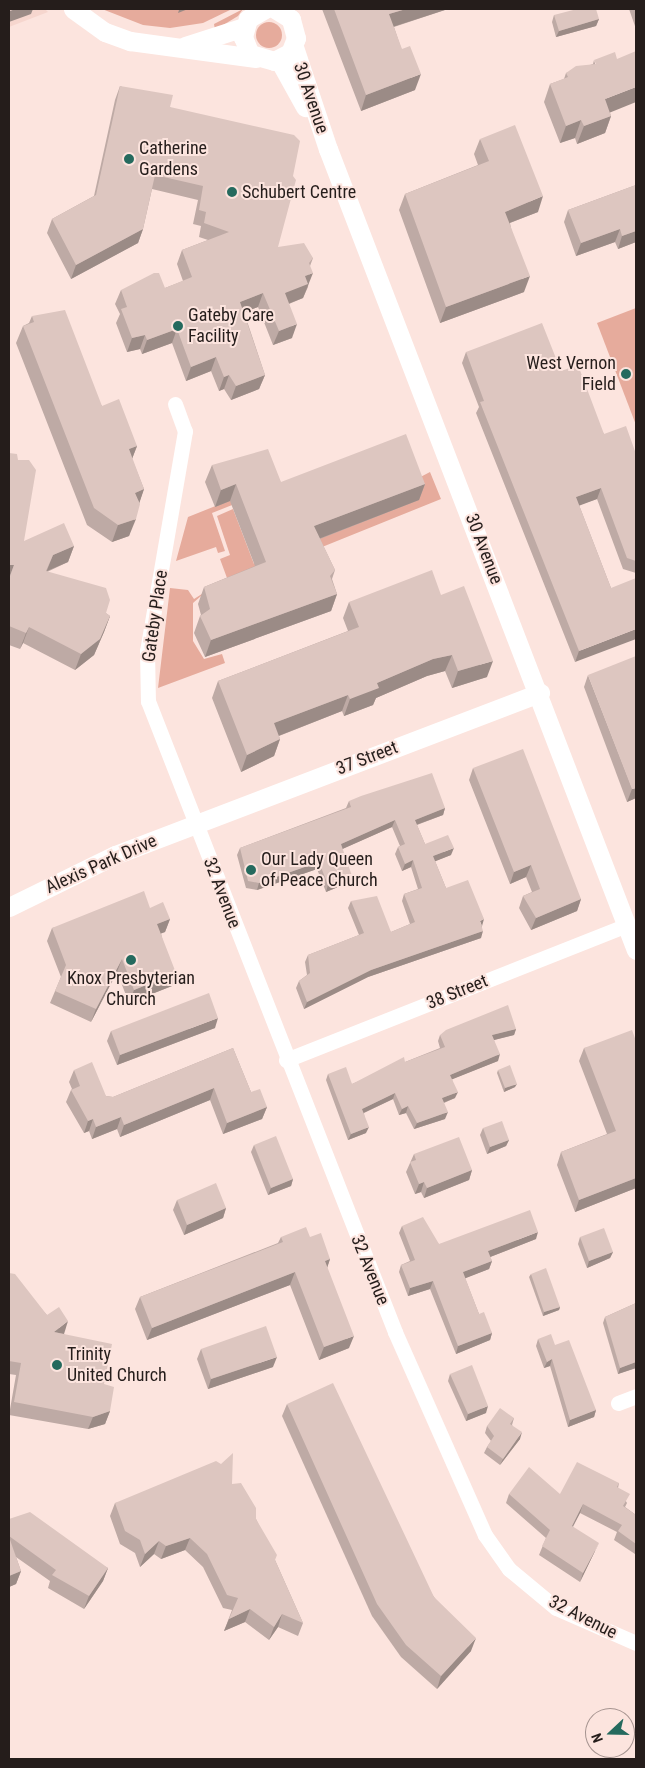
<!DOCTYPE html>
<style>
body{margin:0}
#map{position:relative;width:645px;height:1768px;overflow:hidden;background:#fce4de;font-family:"Roboto Condensed",sans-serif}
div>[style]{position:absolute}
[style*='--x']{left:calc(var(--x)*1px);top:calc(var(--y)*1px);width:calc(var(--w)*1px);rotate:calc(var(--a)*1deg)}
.built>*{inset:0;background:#f6d6ce}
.green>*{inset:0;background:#e6ab9c}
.round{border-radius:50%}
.minor>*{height:15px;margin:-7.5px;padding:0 7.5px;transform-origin:7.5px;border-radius:7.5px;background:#fff}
.tertiary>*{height:19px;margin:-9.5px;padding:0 9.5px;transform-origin:9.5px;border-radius:9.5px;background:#fff}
.wall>*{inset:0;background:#beaaa5}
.shaded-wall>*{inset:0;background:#9b8b86}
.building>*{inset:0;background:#ddc6c0}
.dots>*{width:14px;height:14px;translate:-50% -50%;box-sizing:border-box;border:2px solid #fce4de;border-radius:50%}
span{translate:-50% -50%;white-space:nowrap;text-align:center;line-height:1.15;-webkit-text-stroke:4px #fce4de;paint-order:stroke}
.street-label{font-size:18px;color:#251d1b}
.poi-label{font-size:18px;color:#251d1b}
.left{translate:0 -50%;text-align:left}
.right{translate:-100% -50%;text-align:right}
.frame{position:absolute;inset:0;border:10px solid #251d1b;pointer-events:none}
.north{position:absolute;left:585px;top:1708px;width:50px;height:50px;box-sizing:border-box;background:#fce4de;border:1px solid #a69490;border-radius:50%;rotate:249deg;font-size:14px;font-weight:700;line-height:20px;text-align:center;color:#251d1b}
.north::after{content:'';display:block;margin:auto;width:18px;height:22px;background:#256a5e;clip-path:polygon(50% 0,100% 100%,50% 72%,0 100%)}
</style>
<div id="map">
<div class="built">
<div style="clip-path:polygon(9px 9px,45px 9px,48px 12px,9px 27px)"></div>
</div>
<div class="green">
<div style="clip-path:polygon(102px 9px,232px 9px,203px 23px,170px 28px,143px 25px)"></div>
<div style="clip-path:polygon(243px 9px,238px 16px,215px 30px,214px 24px)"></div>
<div class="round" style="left:256px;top:22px;width:26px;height:26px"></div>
<div style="clip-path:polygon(636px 308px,636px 425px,597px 323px)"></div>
<div style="clip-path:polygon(430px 472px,441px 499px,201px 596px,193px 603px,193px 641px,204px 659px,222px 654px,225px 663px,158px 688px,170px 588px,188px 590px,194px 599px,227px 578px,220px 559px,230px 555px,217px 516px,233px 509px,254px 564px)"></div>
<div style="clip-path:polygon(268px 485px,270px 490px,212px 513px,225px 551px,218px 553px,216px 547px,176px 561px,188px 517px)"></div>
</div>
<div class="minor">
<div style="--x:175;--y:404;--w:29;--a:70"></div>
<div style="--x:185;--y:431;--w:223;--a:99.8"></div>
<div style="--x:147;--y:651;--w:50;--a:88.9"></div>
<div style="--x:148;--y:701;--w:678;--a:68.62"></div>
<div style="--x:395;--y:1332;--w:222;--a:66.1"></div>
<div style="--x:485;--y:1535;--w:42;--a:54.8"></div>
<div style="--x:509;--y:1569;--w:61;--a:39.7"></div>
<div style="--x:556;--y:1608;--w:87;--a:23.6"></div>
<div style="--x:286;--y:1060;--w:367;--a:-21.6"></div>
<div style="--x:618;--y:1403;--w:19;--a:-21"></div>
</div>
<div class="tertiary">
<div style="--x:73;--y:9;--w:39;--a:36"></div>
<div style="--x:105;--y:32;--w:27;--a:20"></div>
<div style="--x:130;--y:41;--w:127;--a:7.7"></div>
<div style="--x:265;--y:9;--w:20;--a:150"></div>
<div style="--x:248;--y:19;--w:19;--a:106"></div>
<div style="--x:243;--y:37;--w:18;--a:68"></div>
<div style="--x:250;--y:54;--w:25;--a:16"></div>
<div style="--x:274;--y:61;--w:18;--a:-27"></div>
<div style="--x:290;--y:53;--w:16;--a:-68"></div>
<div style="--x:296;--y:38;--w:20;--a:-105"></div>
<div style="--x:291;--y:19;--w:19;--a:-148"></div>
<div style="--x:185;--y:46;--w:62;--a:-17.9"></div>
<div style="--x:294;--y:47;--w:108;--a:71.6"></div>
<div style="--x:328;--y:149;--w:858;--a:68.97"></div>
<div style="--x:279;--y:60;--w:54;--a:61"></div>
<div style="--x:9;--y:907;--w:118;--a:-26.1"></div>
<div style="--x:115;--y:855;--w:455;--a:-20.9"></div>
</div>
<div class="wall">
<div style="clip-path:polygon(322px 9px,448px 9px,394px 27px,415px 90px,361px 111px)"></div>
<div style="clip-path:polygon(629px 9px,636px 9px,636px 29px)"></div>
<div style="clip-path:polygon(554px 15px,599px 19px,596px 26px,556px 37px,552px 22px)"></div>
<div style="clip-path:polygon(594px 60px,611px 116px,605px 133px,577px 144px,575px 138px,560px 143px,544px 102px,550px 84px,564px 79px,566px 73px,593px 64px)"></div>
<div style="clip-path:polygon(120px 86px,170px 107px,278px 247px,313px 258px,310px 266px,308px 287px,303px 298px,289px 304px,292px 338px,273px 345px,258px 307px,244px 312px,265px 375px,259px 389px,231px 400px,224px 389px,219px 391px,211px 371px,186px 381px,172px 343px,142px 354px,140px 349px,127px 352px,116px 323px,120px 314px,115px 304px,121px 290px,165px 288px,183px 281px,177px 264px,182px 250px,208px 240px,199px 237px,201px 226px,193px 224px,198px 200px,152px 189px,143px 229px,138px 243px,71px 279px,47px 233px,52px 219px,94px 196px,115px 100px)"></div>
<div style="clip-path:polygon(480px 139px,538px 212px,510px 223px,524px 292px,440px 323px,399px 210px,405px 194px,478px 165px,474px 154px)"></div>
<div style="clip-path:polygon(636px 185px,636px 242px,618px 249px,615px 242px,576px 256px,564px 222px,568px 210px)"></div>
<div style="clip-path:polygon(32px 316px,102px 406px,137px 446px,132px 459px,144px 489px,139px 503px,129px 536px,112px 542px,87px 525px,16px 343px,23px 326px,29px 323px)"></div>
<div style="clip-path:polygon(466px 352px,561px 371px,604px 434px,636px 454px,636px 573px,623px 569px,597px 499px,579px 505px,611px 588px,575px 662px,476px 413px,479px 407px,462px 363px)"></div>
<div style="clip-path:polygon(9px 453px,24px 541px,74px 546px,68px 562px,47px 572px,110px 616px,104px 632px,94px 655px,75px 670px,23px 643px,20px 649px,9px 645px)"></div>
<div style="clip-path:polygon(212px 465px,281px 482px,425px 484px,419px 500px,320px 539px,335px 570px,332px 579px,337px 594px,331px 611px,205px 657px,194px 633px,200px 616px,201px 615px,198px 604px,204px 587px,255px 566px,230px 501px,215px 507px,205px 482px)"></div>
<div style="clip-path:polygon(441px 595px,487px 677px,452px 688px,445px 671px,427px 676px,376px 698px,373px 705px,344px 716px,342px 711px,279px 736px,280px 739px,274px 756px,241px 772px,212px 698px,218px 681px,348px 631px,343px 618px,349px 602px)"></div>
<div style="clip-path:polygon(588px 675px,636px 798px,627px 802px,584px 687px)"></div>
<div style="clip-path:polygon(473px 768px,581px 899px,577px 911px,531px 930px,519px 908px,523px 896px,532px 892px,526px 877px,510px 884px,469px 780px)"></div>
<div style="clip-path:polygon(349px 801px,445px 808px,443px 815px,417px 825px,425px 844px,451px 855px,435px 861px,446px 888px,482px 926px,481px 938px,368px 977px,304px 1009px,296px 988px,299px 981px,307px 975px,305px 962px,308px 955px,359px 935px,348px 908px,351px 901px,391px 932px,410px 924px,402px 901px,404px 894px,418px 889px,411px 867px,402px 871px,395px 854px,398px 847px,400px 846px,392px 827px,342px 849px,350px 882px,326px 892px,317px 869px,257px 890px,246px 888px,237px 855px,240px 848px,346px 808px)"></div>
<div style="clip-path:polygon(150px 908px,170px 919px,165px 932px,161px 933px,172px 986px,129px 1003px,117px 972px,91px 1022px,50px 1003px,61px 977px,47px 941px,52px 928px)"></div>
<div style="clip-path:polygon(215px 1028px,117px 1065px,107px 1041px,111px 1031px)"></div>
<div style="clip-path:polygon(516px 1029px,514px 1035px,494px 1040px,498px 1061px,452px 1079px,455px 1098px,444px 1103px,445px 1119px,414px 1129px,406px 1113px,399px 1115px,393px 1099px,364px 1113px,366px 1133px,348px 1140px,326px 1080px,328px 1074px,352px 1084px,405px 1062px,440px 1048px,438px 1041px,440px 1035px)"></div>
<div style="clip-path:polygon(636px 1041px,636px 1188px,575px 1212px,557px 1165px,561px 1152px,607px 1134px,579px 1061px,584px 1048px)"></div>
<div style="clip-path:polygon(233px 1048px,251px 1092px,267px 1107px,262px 1119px,223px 1134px,210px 1100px,120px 1137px,117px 1129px,92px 1139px,89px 1131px,84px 1133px,66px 1102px,71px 1090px,72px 1089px,69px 1082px,74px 1070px,106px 1096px,113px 1097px)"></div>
<div style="clip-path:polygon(498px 1070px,515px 1087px,504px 1092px,497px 1073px)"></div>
<div style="clip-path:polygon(483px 1128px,509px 1140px,506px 1146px,487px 1154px,480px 1135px)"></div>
<div style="clip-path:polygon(254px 1145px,293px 1179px,291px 1186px,268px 1195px,251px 1152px)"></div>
<div style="clip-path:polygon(414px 1154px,472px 1170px,469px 1180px,424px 1198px,421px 1192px,415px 1194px,406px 1172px)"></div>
<div style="clip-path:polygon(177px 1200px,226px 1208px,223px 1218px,184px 1235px,173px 1210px)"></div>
<div style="clip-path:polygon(402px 1226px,439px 1244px,536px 1239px,490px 1257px,492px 1261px,489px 1269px,465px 1278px,479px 1314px,492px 1333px,490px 1340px,456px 1354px,430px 1289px,408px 1296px,399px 1272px,401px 1265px,410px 1261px,399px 1233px)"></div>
<div style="clip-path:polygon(281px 1237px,310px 1237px,330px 1259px,327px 1268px,349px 1348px,319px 1360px,290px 1285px,147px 1340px,135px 1309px,140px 1297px,278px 1243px)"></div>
<div style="clip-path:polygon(580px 1237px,613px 1252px,610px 1258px,587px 1268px,578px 1244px)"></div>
<div style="clip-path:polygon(9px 1273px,64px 1334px,104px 1384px,110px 1411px,105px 1424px,88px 1429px,9px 1415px,16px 1375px,9px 1374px)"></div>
<div style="clip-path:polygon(531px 1274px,560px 1307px,559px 1310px,543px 1316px,529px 1277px)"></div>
<div style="clip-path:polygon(636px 1303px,636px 1368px,618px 1374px,603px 1323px,605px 1317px)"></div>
<div style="clip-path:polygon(538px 1339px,596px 1410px,594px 1417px,568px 1427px,550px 1366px,544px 1368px,536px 1346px)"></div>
<div style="clip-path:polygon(201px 1349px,273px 1367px,208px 1389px,197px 1359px)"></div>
<div style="clip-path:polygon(450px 1374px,486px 1413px,466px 1421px,448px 1381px)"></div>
<div style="clip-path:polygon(287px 1404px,434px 1597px,471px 1651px,437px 1689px,401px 1657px,372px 1616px,282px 1416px)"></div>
<div style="clip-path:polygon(514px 1418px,512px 1425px,520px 1439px,500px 1465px,484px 1453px,487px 1447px,491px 1441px,485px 1433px,487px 1426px)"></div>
<div style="clip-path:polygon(619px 1483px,618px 1488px,627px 1503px,625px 1507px,636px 1515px,636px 1553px,635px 1554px,614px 1540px,617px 1532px,580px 1513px,573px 1527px,595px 1551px,580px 1582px,539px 1555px,546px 1538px,506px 1503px,509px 1494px,560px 1494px)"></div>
<div style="clip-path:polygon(232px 1484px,256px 1519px,275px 1560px,303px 1623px,298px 1636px,278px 1627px,269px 1640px,245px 1622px,224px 1631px,232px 1610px,223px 1608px,203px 1567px,185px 1550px,161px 1559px,154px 1554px,140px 1567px,135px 1553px,120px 1544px,110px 1516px,115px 1503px)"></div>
<div style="clip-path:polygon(9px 1519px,108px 1568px,103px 1581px,84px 1609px,48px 1588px,50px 1581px,16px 1557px,21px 1571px,16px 1584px,9px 1587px)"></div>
</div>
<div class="shaded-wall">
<div style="clip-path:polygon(16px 9px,33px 9px,31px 14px,9px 22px,9px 11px)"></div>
<div style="clip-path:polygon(182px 9px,188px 9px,178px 13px,179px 10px)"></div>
<div style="clip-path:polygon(406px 9px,448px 9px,383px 30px,389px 14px)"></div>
<div style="clip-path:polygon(599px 19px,596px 26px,556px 37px,559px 31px)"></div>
<div style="clip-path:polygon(421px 74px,415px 90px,361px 111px,366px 95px)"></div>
<div style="clip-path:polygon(636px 87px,636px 102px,599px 117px,605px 99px)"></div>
<div style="clip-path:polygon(611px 116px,605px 133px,577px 144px,584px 126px)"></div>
<div style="clip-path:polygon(581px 120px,575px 138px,560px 143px,566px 126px)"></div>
<div style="clip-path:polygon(543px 196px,538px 212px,499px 227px,505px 212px)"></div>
<div style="clip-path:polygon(143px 229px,138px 243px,71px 279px,76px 265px)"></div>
<div style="clip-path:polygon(620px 229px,615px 242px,576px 256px,581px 243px)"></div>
<div style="clip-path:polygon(636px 231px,636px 242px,618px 249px,622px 236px)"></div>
<div style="clip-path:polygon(313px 273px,303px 298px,280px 307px,285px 293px,305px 276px)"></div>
<div style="clip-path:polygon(530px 276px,524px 292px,440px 323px,446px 307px)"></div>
<div style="clip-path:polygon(263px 293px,258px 307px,235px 316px,240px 302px)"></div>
<div style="clip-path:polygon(297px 324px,292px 338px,273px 345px,279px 331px)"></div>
<div style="clip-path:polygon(177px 329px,172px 343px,142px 354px,147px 340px)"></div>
<div style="clip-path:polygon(145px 335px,140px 349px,127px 352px,132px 338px)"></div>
<div style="clip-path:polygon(216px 357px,211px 371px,186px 381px,191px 367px)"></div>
<div style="clip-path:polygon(229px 375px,224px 389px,219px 391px,224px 377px)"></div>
<div style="clip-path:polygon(265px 375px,259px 389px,231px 400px,236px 386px)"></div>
<div style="clip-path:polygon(137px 446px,130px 464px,129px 449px)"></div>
<div style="clip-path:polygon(236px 484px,230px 501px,215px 507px,221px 490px)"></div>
<div style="clip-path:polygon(425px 484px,419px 500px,308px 543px,314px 526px)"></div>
<div style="clip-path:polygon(601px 488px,597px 499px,573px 508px,576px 497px)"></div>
<div style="clip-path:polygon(144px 489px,138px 507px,135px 493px)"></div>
<div style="clip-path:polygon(136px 519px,129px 536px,112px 542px,118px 525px)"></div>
<div style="clip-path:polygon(74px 546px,68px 562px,47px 571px,40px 588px,53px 555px)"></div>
<div style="clip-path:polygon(9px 565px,14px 565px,9px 578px)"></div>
<div style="clip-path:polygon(337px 594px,331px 611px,205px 657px,211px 640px)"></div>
<div style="clip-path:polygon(110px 616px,104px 632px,94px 655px,75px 670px,81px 654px)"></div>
<div style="clip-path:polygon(29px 627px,23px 643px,20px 649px,26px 633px)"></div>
<div style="clip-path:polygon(636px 629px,636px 639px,575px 662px,579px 651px)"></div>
<div style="clip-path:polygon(452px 655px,445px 671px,427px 676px,376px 698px,373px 705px,344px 716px,350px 699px,377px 683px,433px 659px)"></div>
<div style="clip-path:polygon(493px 661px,487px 677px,452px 688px,458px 671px)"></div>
<div style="clip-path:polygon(348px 695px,342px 711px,268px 740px,274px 723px)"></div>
<div style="clip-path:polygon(280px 739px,274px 756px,241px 772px,247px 755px)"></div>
<div style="clip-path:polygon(636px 788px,636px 798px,627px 802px,632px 789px)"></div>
<div style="clip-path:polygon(445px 808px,443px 815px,413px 826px,415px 820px)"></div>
<div style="clip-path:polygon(395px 820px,392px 827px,338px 851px,341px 844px)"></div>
<div style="clip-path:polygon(454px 848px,451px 855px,431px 863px,433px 856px)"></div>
<div style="clip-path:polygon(413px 860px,411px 867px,402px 871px,405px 864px)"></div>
<div style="clip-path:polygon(319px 862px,317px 869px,257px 890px,259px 883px)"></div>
<div style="clip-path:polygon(531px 865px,526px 877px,510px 884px,514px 872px)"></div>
<div style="clip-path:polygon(352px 876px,350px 882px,326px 892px,328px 885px)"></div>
<div style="clip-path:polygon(581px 899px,577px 911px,531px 930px,536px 918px)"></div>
<div style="clip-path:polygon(170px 919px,165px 932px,152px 937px,157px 924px)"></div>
<div style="clip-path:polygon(484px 919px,482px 926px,480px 921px)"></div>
<div style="clip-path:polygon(483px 931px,481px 938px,368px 977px,304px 1009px,307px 1002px,371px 970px)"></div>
<div style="clip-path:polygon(122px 959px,117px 972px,91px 1022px,96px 1009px)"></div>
<div style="clip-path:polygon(176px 973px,172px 986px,129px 1003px,134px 990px)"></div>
<div style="clip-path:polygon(218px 1018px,215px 1028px,117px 1065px,120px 1055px)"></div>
<div style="clip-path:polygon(516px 1029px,514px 1035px,490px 1041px,492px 1035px)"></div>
<div style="clip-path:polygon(500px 1054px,498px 1061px,448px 1081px,450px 1075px)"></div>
<div style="clip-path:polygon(517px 1084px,515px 1087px,504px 1092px,505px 1088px)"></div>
<div style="clip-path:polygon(214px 1088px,210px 1100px,120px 1137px,124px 1125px)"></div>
<div style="clip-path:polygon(458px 1092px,455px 1098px,440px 1104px,442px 1098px)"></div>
<div style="clip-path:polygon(395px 1093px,393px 1099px,359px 1115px,362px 1109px)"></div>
<div style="clip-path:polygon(408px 1106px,406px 1113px,399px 1115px,402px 1109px)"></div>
<div style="clip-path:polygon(267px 1107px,262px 1119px,223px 1134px,227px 1123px)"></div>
<div style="clip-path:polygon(448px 1112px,445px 1119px,414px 1129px,417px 1123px)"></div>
<div style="clip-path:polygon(121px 1117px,117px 1129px,92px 1139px,96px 1127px)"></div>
<div style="clip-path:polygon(93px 1119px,89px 1131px,84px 1133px,88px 1121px)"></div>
<div style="clip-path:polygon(369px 1127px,366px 1133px,348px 1140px,351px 1134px)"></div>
<div style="clip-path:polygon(509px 1140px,506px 1146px,487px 1154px,490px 1147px)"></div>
<div style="clip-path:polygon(472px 1170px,469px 1180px,424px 1198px,427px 1188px)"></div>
<div style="clip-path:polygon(636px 1178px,636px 1188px,575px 1212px,579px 1200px)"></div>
<div style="clip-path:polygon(293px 1179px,291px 1186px,268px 1195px,271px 1188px)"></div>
<div style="clip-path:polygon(424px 1182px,421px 1192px,415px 1194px,419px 1184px)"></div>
<div style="clip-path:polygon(226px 1208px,223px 1218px,184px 1235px,187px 1225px)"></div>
<div style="clip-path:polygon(538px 1232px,536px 1239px,485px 1259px,488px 1251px)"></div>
<div style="clip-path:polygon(613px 1252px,610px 1258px,587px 1268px,589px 1261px)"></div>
<div style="clip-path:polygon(330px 1259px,326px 1271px,325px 1261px)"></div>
<div style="clip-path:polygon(492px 1261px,489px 1269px,461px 1280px,463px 1272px)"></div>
<div style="clip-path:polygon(295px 1272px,290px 1285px,147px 1340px,152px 1328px)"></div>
<div style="clip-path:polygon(433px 1281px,430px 1289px,408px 1296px,410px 1288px)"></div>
<div style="clip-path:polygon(560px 1307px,559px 1310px,543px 1316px,544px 1312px)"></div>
<div style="clip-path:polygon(68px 1321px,64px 1334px,54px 1332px)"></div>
<div style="clip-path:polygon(492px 1333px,490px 1340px,456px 1354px,458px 1346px)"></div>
<div style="clip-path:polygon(354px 1336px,349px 1348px,319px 1360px,324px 1347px)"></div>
<div style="clip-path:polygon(277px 1357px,273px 1367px,208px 1389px,211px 1379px)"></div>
<div style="clip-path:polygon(552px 1359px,550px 1366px,544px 1368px,547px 1362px)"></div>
<div style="clip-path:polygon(636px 1362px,636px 1368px,618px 1374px,620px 1368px)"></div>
<div style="clip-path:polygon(488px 1406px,486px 1413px,466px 1421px,468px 1414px)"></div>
<div style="clip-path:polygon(596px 1410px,594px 1417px,568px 1427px,570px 1420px)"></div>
<div style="clip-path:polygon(110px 1411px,105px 1424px,88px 1429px,93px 1417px)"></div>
<div style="clip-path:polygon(522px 1432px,520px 1439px,500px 1465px,503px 1459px)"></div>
<div style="clip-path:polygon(583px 1504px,580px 1513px,568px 1535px,572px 1526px)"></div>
<div style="clip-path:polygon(190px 1538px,185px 1550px,161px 1559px,166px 1546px)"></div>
<div style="clip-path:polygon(159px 1541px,154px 1554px,140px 1567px,145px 1554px)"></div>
<div style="clip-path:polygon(599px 1543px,595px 1551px,580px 1582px,583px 1573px)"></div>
<div style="clip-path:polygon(108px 1568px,103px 1581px,84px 1609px,89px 1596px)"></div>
<div style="clip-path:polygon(21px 1571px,16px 1584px,9px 1587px,9px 1576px)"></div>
<div style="clip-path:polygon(250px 1609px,245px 1622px,224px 1631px,229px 1619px)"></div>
<div style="clip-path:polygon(282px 1614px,278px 1627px,269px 1640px,274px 1627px)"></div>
<div style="clip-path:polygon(476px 1638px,471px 1651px,437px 1689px,441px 1676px)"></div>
</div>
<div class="building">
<div style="clip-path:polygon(9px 9px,16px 9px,9px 11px)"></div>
<div style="clip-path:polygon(334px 9px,406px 9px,389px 14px,402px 49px,410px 46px,421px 74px,366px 95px)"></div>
<div style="clip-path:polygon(577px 9px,596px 9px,599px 19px,559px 31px,554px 15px)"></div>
<div style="clip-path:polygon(636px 51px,636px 87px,605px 99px,611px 116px,584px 126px,581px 120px,566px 126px,550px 84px,568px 77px,566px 73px,576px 66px,596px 64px,594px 60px,615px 52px,617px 59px)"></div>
<div style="clip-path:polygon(120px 86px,173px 95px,170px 107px,294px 135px,300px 141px,293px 176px,296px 180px,278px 247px,304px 243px,313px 258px,309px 263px,313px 273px,305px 276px,308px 284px,285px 293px,297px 324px,279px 331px,263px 293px,240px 302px,265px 375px,236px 386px,229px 375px,224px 377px,216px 357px,191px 367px,177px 329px,147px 340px,145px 335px,132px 338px,121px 309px,127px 307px,121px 290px,154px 273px,159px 273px,165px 288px,192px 277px,182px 250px,229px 232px,204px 223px,206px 212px,199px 210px,203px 186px,155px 175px,143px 229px,76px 265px,52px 219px,96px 195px)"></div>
<div style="clip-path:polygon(515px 125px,543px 196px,505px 212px,530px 276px,446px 307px,405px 194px,489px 161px,480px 139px)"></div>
<div style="clip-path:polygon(636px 185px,636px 231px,622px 236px,620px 229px,581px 243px,568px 210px)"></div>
<div style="clip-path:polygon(65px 310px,102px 406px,119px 399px,137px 446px,129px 449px,144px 489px,135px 493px,140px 504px,136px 519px,118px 525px,94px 508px,23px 326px,34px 322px,32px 316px)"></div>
<div style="clip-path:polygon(542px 323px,561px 371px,578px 365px,604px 434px,626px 426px,636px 454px,636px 561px,627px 558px,601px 488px,576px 497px,611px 588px,636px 578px,636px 629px,579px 651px,480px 402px,484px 401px,466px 352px)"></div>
<div style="clip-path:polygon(406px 434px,425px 484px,314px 526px,335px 570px,330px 576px,337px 594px,211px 640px,200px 616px,210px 609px,204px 587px,266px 562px,236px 484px,221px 490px,212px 465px,268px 449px,281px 482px)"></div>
<div style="clip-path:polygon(9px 453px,17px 454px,18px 460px,29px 460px,36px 470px,24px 541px,64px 523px,74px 546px,53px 555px,46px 571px,106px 588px,110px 600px,106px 613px,110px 616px,100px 639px,81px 654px,29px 627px,26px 633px,9px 626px,9px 579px,14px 565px,9px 565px)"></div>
<div style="clip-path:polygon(432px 570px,441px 595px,464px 586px,493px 661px,458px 671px,452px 655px,433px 659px,377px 683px,379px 688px,350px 699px,348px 695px,274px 723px,280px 739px,247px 755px,218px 681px,359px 627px,349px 602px)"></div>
<div style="clip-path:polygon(636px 656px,636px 788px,632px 789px,588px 675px)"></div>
<div style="clip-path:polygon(523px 749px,581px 899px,536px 918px,523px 896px,540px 889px,531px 865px,514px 872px,473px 768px)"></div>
<div style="clip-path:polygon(432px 773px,445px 808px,415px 820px,425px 844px,448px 835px,454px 848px,433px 856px,446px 888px,468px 880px,484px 919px,480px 921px,483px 931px,371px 970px,307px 1002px,299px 981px,310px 973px,308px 955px,364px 933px,351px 901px,377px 896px,391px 932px,415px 922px,404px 894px,422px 888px,413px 860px,405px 864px,398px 847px,405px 844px,395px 820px,341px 844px,352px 876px,328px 885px,319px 862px,259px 883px,248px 881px,240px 848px,351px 807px,349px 801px,361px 796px)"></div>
<div style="clip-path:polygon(144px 891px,150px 908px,163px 902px,170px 919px,157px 924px,176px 973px,134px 990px,122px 959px,96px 1009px,55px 991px,66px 965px,52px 928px)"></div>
<div style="clip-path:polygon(209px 993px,218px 1018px,120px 1055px,111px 1031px)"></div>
<div style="clip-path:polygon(508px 1005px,516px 1029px,492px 1035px,500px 1054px,450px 1075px,458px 1092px,442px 1098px,448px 1112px,417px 1123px,408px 1106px,402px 1109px,395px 1093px,362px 1109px,369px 1127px,351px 1134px,328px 1074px,346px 1067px,352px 1084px,404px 1057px,405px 1062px,445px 1047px,440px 1035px,446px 1030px)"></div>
<div style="clip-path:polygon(632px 1030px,636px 1041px,636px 1178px,579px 1200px,561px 1152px,616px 1131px,584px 1048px)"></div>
<div style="clip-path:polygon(233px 1048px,251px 1092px,260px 1089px,267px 1107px,227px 1123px,214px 1088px,124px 1125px,121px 1117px,96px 1127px,93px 1119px,88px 1121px,71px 1090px,80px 1086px,74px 1070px,92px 1062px,106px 1096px,113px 1097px)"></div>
<div style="clip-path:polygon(510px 1065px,517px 1084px,505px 1088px,498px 1070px)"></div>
<div style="clip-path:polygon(502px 1121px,509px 1140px,490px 1147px,483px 1128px)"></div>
<div style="clip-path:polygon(276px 1136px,293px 1179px,271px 1188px,254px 1145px)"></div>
<div style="clip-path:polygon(459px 1137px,472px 1170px,427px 1188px,424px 1182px,419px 1184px,410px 1162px,416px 1160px,414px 1154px)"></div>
<div style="clip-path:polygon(216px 1183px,226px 1208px,187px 1225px,177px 1200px)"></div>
<div style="clip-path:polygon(530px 1210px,538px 1232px,488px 1251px,492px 1261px,463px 1272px,479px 1314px,484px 1312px,492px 1333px,458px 1346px,433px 1281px,410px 1288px,401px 1265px,415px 1260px,402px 1226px,423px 1217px,439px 1244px)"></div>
<div style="clip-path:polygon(306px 1227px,310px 1237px,321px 1233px,330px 1259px,325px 1261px,354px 1336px,324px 1347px,295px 1272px,152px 1328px,140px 1297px,283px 1242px,281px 1237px)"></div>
<div style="clip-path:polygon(604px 1228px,613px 1252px,589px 1261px,580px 1237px)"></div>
<div style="clip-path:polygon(546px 1268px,560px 1307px,544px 1312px,531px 1274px)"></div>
<div style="clip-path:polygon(9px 1273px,15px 1274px,47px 1315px,59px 1307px,68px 1321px,54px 1332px,112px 1344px,104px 1384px,114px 1387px,110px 1411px,93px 1417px,14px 1402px,21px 1363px,9px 1361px)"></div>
<div style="clip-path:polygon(636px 1303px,636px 1362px,620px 1368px,605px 1317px)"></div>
<div style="clip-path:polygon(266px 1326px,277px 1357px,211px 1379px,201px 1349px)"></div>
<div style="clip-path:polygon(551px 1334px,555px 1345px,569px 1340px,596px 1410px,570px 1420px,552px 1359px,547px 1362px,538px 1339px)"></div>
<div style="clip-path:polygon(472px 1365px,488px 1406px,468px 1414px,450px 1374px)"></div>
<div style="clip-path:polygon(333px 1383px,434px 1597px,476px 1638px,441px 1676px,406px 1645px,377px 1604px,287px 1404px)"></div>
<div style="clip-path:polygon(500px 1408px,514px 1418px,510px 1424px,522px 1432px,503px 1459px,487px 1447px,494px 1436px,487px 1426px)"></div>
<div style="clip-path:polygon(233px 1453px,232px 1484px,241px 1483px,256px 1508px,256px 1519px,277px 1555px,275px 1560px,303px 1623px,282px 1614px,274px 1627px,250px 1609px,229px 1619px,238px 1598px,227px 1595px,207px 1554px,190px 1538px,166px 1546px,159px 1541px,145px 1554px,140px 1540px,125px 1531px,115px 1503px,216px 1461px,221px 1464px)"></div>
<div style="clip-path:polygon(577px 1462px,619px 1483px,617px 1487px,630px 1494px,623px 1506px,636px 1515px,636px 1544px,618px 1531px,622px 1525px,583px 1504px,572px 1526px,599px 1543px,583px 1573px,542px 1546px,550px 1530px,509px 1494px,529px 1467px,560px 1494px)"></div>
<div style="clip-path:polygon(30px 1512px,108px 1568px,89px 1596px,52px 1575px,56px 1570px,9px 1536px,9px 1519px)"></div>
<div style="clip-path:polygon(9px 1537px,21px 1571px,9px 1576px)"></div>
</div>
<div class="dots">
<div style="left:129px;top:159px;background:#256a5e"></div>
<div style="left:232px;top:192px;background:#256a5e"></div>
<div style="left:178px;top:326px;background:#256a5e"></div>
<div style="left:626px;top:374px;background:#256a5e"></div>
<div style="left:251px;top:870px;background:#256a5e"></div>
<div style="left:131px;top:960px;background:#256a5e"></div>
<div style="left:57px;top:1365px;background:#256a5e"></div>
</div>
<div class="street-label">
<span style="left:311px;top:98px;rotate:71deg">30 Avenue</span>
<span style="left:484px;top:549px;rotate:69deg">30 Avenue</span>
<span style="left:155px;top:616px;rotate:-82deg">Gateby Place</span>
<span style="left:367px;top:758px;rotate:-21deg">37 Street</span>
<span style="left:101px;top:864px;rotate:-24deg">Alexis Park Drive</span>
<span style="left:222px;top:893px;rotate:69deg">32 Avenue</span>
<span style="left:457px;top:992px;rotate:-22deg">38 Street</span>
<span style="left:370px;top:1270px;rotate:68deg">32 Avenue</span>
<span style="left:583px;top:1617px;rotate:27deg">32 Avenue</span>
</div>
<div class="poi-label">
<span class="left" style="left:139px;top:159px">Catherine<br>Gardens</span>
<span class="left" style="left:242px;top:192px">Schubert Centre</span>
<span class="left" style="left:188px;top:326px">Gateby Care<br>Facility</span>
<span class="right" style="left:616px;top:374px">West Vernon<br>Field</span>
<span class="left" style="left:261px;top:870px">Our Lady Queen<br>of Peace Church</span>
<span style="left:131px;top:989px">Knox Presbyterian<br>Church</span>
<span class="left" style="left:67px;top:1365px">Trinity<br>United Church</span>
</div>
<div class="frame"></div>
<div class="north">N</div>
</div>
